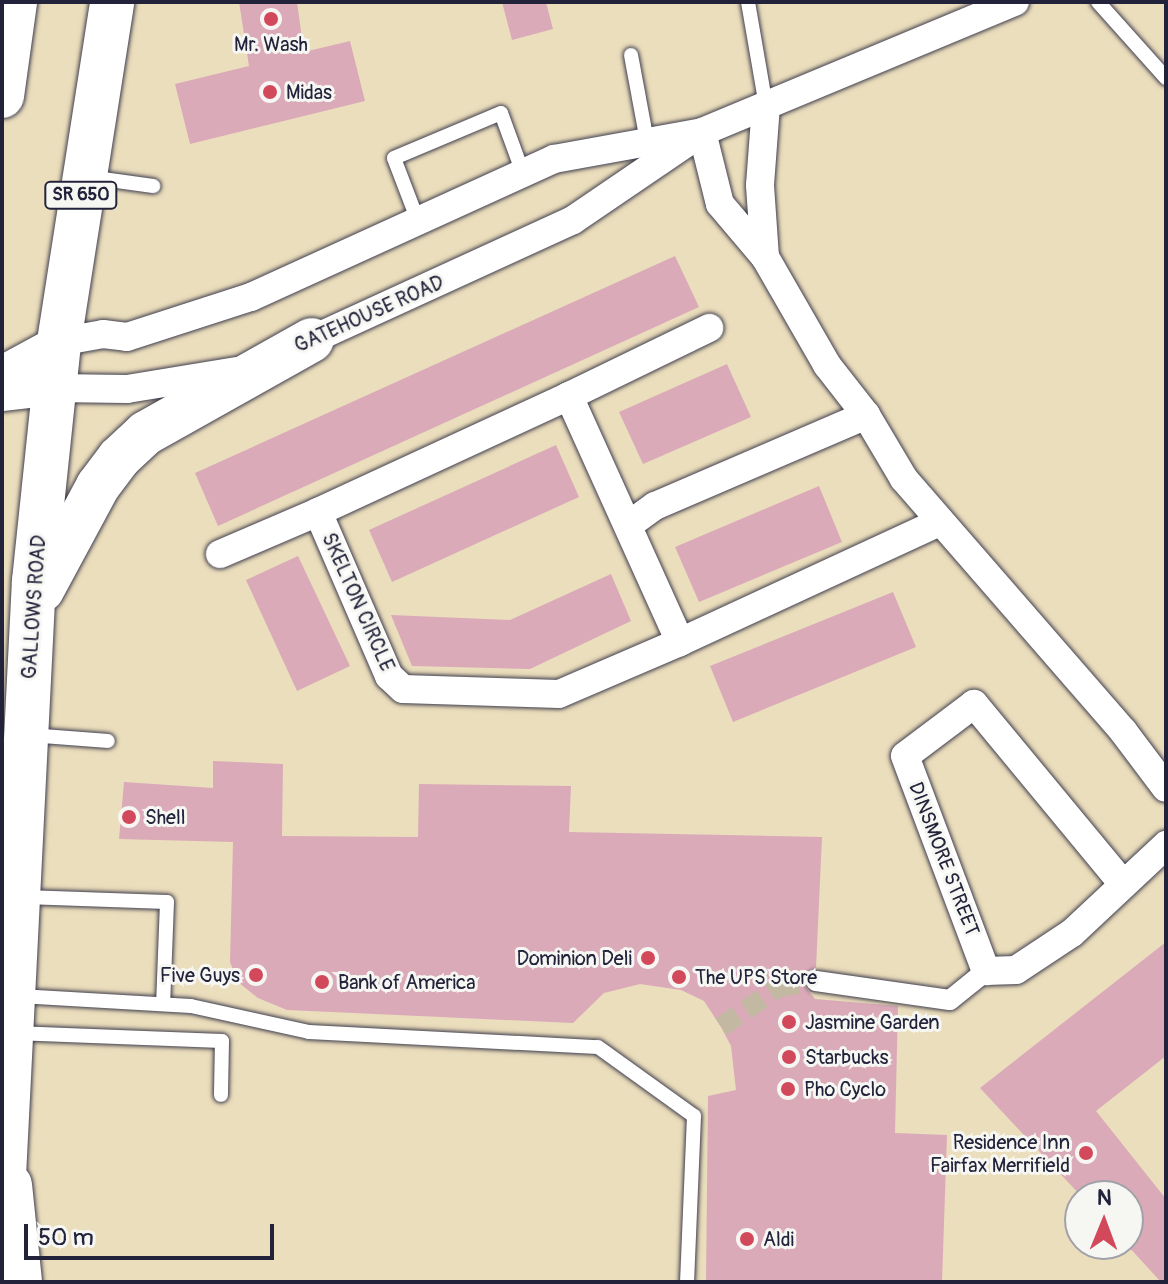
<!DOCTYPE html>
<style>
body{margin:0}
#map{position:relative;width:1168px;height:1284px;overflow:hidden;background:#ebdebc;font-family:Pangolin,sans-serif}
div>[style]{position:absolute}
[style*='--x']{left:calc(var(--x)*1px);top:calc(var(--y)*1px);width:calc(var(--w)*1px);rotate:calc(var(--a)*1deg)}
.building>*{inset:0;background:#daaab9}
.pedestrian-tunnel>*{height:20px;margin-top:-10px;transform-origin:0;background:repeating-linear-gradient(90deg,#c3b8a2 0 20px,transparent 0 30px)}
.roads{filter:drop-shadow(0 0 2px #403e4e) drop-shadow(0 0 2px #403e4e)}
.service>*{height:14px;margin:-7px;padding:0 7px;transform-origin:7px;border-radius:7px;background:#fff}
.pedestrian>*{height:20px;margin:-10px;padding:0 10px;transform-origin:10px;border-radius:10px;background:#fff}
.minor>*{height:28px;margin:-14px;padding:0 14px;transform-origin:14px;border-radius:14px;background:#fff}
.tertiary>*{height:34px;margin:-17px;padding:0 17px;transform-origin:17px;border-radius:17px;background:#fff}
.primary>*{height:44px;margin:-22px;padding:0 22px;transform-origin:22px;border-radius:22px;background:#fff}
.dots>*{width:22px;height:22px;translate:-50% -50%;box-sizing:border-box;border:4px solid #f6f6f2;border-radius:50%}
span{translate:-50% -50%;white-space:nowrap;text-align:center;line-height:1.15;-webkit-text-stroke:6px #f6f6f2;paint-order:stroke}
.shield-label span{padding:2px 6px;background:#f6f6f2;border:2px solid;border-radius:6px;-webkit-text-stroke-width:0}
.shield-label{font-size:18px;color:#22223b;font-weight:700}
.poi-label{font-size:20px;color:#22223b}
.left{translate:0 -50%;text-align:left}
.right{translate:-100% -50%;text-align:right}
.street-label{font-size:20px;color:#22223b}
.frame{position:absolute;inset:0;border:4px solid #22223b;pointer-events:none}
.north{position:absolute;left:1064px;top:1180px;width:80px;height:80px;box-sizing:border-box;background:#f6f6f2;border:2px solid #a1a1a9;border-radius:50%;rotate:1deg;font-size:22px;font-weight:700;line-height:32px;text-align:center;color:#22223b}
.north::after{content:'';display:block;margin:auto;width:28px;height:36px;background:#d1495b;clip-path:polygon(50% 0,100% 100%,50% 72%,0 100%)}
.scale{position:absolute;left:24px;top:1224px;width:250px;height:36px;box-sizing:border-box;border:4px solid #22223b;border-top:0;padding-left:10px;font-size:24px;line-height:28px;white-space:nowrap;color:#22223b;-webkit-text-stroke:6px #f6f6f2;paint-order:stroke}
</style>
<div id="map">
<div class="building">
<div style="clip-path:polygon(239px 2px,297px 2px,304px 52px,350px 41px,365px 101px,190px 144px,175px 84px,249px 66px)"></div>
<div style="clip-path:polygon(502px 2px,546px 2px,553px 29px,512px 40px)"></div>
<div style="clip-path:polygon(675px 256px,699px 307px,218px 526px,195px 473px)"></div>
<div style="clip-path:polygon(727px 364px,751px 417px,643px 464px,619px 412px)"></div>
<div style="clip-path:polygon(556px 445px,579px 497px,392px 582px,369px 530px)"></div>
<div style="clip-path:polygon(819px 486px,842px 542px,699px 602px,675px 547px)"></div>
<div style="clip-path:polygon(298px 556px,350px 666px,297px 691px,246px 580px)"></div>
<div style="clip-path:polygon(611px 574px,631px 621px,530px 669px,412px 666px,391px 615px,510px 620px)"></div>
<div style="clip-path:polygon(893px 592px,916px 647px,733px 722px,710px 666px)"></div>
<div style="clip-path:polygon(213px 761px,283px 764px,282px 836px,418px 837px,419px 784px,571px 786px,569px 832px,822px 837px,816px 968px,805px 974px,804px 985px,815px 999px,898px 1006px,895px 1133px,947px 1135px,942px 1282px,706px 1282px,708px 1096px,736px 1090px,731px 1046px,721px 1027px,704px 1001px,681px 990px,640px 984px,604px 993px,573px 1023px,287px 1010px,258px 998px,238px 982px,230px 962px,233px 842px,119px 839px,124px 782px,213px 788px)"></div>
<div style="clip-path:polygon(1166px 942px,1166px 1056px,1096px 1111px,1166px 1199px,1166px 1282px,1161px 1282px,1126px 1244px,1128px 1196px,1081px 1196px,980px 1088px)"></div>
</div>
<div class="pedestrian-tunnel">
<div style="--x:721;--y:1027;--w:70;--a:-34.6"></div>
<div style="--x:779;--y:987;--w:37;--a:-9"></div>
</div>
<div class="roads">
<div class="service">
<div style="--x:748;--y:2;--w:106;--a:80.2"></div>
<div style="--x:1098;--y:2;--w:102;--a:48.2"></div>
<div style="--x:631;--y:55;--w:94;--a:79.5"></div>
<div style="--x:88;--y:177;--w:66;--a:7.9"></div>
<div style="--x:418;--y:221;--w:67;--a:-110.9"></div>
<div style="--x:394;--y:158;--w:116;--a:-22.8"></div>
<div style="--x:501;--y:113;--w:64;--a:69.9"></div>
<div style="--x:30;--y:735;--w:78;--a:4.4"></div>
<div style="--x:24;--y:897;--w:143;--a:2"></div>
<div style="--x:167;--y:902;--w:102;--a:92.2"></div>
<div style="--x:19;--y:996;--w:172;--a:3.3"></div>
<div style="--x:191;--y:1006;--w:121;--a:12.4"></div>
<div style="--x:309;--y:1032;--w:289;--a:3"></div>
<div style="--x:598;--y:1047;--w:118;--a:35.7"></div>
<div style="--x:694;--y:1116;--w:166;--a:92.4"></div>
<div style="--x:14;--y:1033;--w:208;--a:2.2"></div>
<div style="--x:222;--y:1041;--w:54;--a:91.1"></div>
</div>
<div class="pedestrian">
<div style="--x:816;--y:981;--w:135;--a:8.1"></div>
<div style="--x:950;--y:1000;--w:46;--a:-38.9"></div>
</div>
<div class="minor">
<div style="--x:702;--y:132;--w:74;--a:76"></div>
<div style="--x:720;--y:204;--w:70;--a:49.7"></div>
<div style="--x:765;--y:257;--w:125;--a:60.1"></div>
<div style="--x:827;--y:365;--w:63;--a:52"></div>
<div style="--x:866;--y:415;--w:74;--a:59.3"></div>
<div style="--x:904;--y:479;--w:334;--a:49"></div>
<div style="--x:1123;--y:731;--w:71;--a:53"></div>
<div style="--x:765;--y:257;--w:72;--a:-94"></div>
<div style="--x:760;--y:185;--w:79;--a:-85.7"></div>
<div style="--x:59;--y:342;--w:45;--a:-10.3"></div>
<div style="--x:103;--y:334;--w:24;--a:7"></div>
<div style="--x:127;--y:337;--w:130;--a:-17.9"></div>
<div style="--x:251;--y:297;--w:333;--a:-24.5"></div>
<div style="--x:554;--y:159;--w:150;--a:-10.3"></div>
<div style="--x:702;--y:132;--w:339;--a:-22.6"></div>
<div style="--x:298;--y:346;--w:302;--a:-24.6"></div>
<div style="--x:573;--y:220;--w:144;--a:-34.2"></div>
<div style="--x:54;--y:388;--w:73;--a:0.8"></div>
<div style="--x:127;--y:389;--w:111;--a:-9.3"></div>
<div style="--x:569;--y:396;--w:156;--a:-25.9"></div>
<div style="--x:630;--y:524;--w:31;--a:-36"></div>
<div style="--x:655;--y:506;--w:230;--a:-23.3"></div>
<div style="--x:220;--y:554;--w:107;--a:-23.2"></div>
<div style="--x:680;--y:642;--w:270;--a:-114.3"></div>
<div style="--x:569;--y:396;--w:277;--a:155.2"></div>
<div style="--x:318;--y:512;--w:179;--a:66.6"></div>
<div style="--x:389;--y:676;--w:19;--a:43"></div>
<div style="--x:403;--y:689;--w:156;--a:1.8"></div>
<div style="--x:559;--y:694;--w:132;--a:-23.3"></div>
<div style="--x:680;--y:642;--w:286;--a:-24.8"></div>
<div style="--x:1123;--y:884;--w:234;--a:-129.6"></div>
<div style="--x:974;--y:704;--w:86;--a:143"></div>
<div style="--x:905;--y:756;--w:230;--a:69.4"></div>
<div style="--x:986;--y:971;--w:30;--a:-2"></div>
<div style="--x:1016;--y:970;--w:67;--a:-33.5"></div>
<div style="--x:1072;--y:933;--w:129;--a:-43.1"></div>
</div>
<div class="tertiary">
<div style="--x:2;--y:373;--w:65;--a:-28.5"></div>
<div style="--x:2;--y:394;--w:52;--a:-6.6"></div>
</div>
<div class="primary">
<div style="--x:2;--y:96;--w:95;--a:-82.1"></div>
<div style="--x:42;--y:590;--w:118;--a:-61.7"></div>
<div style="--x:98;--y:486;--w:35;--a:-53"></div>
<div style="--x:119;--y:458;--w:37;--a:-43"></div>
<div style="--x:146;--y:433;--w:190;--a:-29.3"></div>
<div style="--x:10;--y:1185;--w:98;--a:84.1"></div>
<div style="--x:2;--y:1216;--w:636;--a:-87.12"></div>
<div style="--x:34;--y:581;--w:240;--a:-84"></div>
<div style="--x:59;--y:342;--w:344;--a:-81.1"></div>
</div>
</div>
<div class="dots">
<div style="left:271px;top:19px;background:#d1495b"></div>
<div style="left:270px;top:92px;background:#d1495b"></div>
<div style="left:129px;top:817px;background:#d1495b"></div>
<div style="left:648px;top:958px;background:#d1495b"></div>
<div style="left:256px;top:975px;background:#d1495b"></div>
<div style="left:679px;top:977px;background:#d1495b"></div>
<div style="left:322px;top:982px;background:#d1495b"></div>
<div style="left:789px;top:1022px;background:#d1495b"></div>
<div style="left:789px;top:1057px;background:#d1495b"></div>
<div style="left:788px;top:1089px;background:#d1495b"></div>
<div style="left:1086px;top:1153px;background:#d1495b"></div>
<div style="left:747px;top:1239px;background:#d1495b"></div>
</div>
<div class="shield-label">
<span style="left:81px;top:195px">SR 650</span>
</div>
<div class="poi-label">
<span style="left:271px;top:44px">Mr. Wash</span>
<span class="left" style="left:286px;top:92px">Midas</span>
<span class="left" style="left:145px;top:817px">Shell</span>
<span class="right" style="left:632px;top:958px">Dominion Deli</span>
<span class="right" style="left:240px;top:975px">Five Guys</span>
<span class="left" style="left:695px;top:977px">The UPS Store</span>
<span class="left" style="left:338px;top:982px">Bank of America</span>
<span class="left" style="left:805px;top:1022px">Jasmine Garden</span>
<span class="left" style="left:805px;top:1057px">Starbucks</span>
<span class="left" style="left:804px;top:1089px">Pho Cyclo</span>
<span class="right" style="left:1070px;top:1154px">Residence Inn<br>Fairfax Merrifield</span>
<span class="left" style="left:763px;top:1239px">Aldi</span>
</div>
<div class="street-label">
<span style="left:369px;top:314px;rotate:-24deg">GATEHOUSE ROAD</span>
<span style="left:358px;top:602px;rotate:66deg">SKELTON CIRCLE</span>
<span style="left:34px;top:607px;rotate:-86deg">GALLOWS ROAD</span>
<span style="left:944px;top:859px;rotate:69deg">DINSMORE STREET</span>
</div>
<div class="frame"></div>
<div class="north">N</div>
<div class="scale">50 m</div>
</div>
